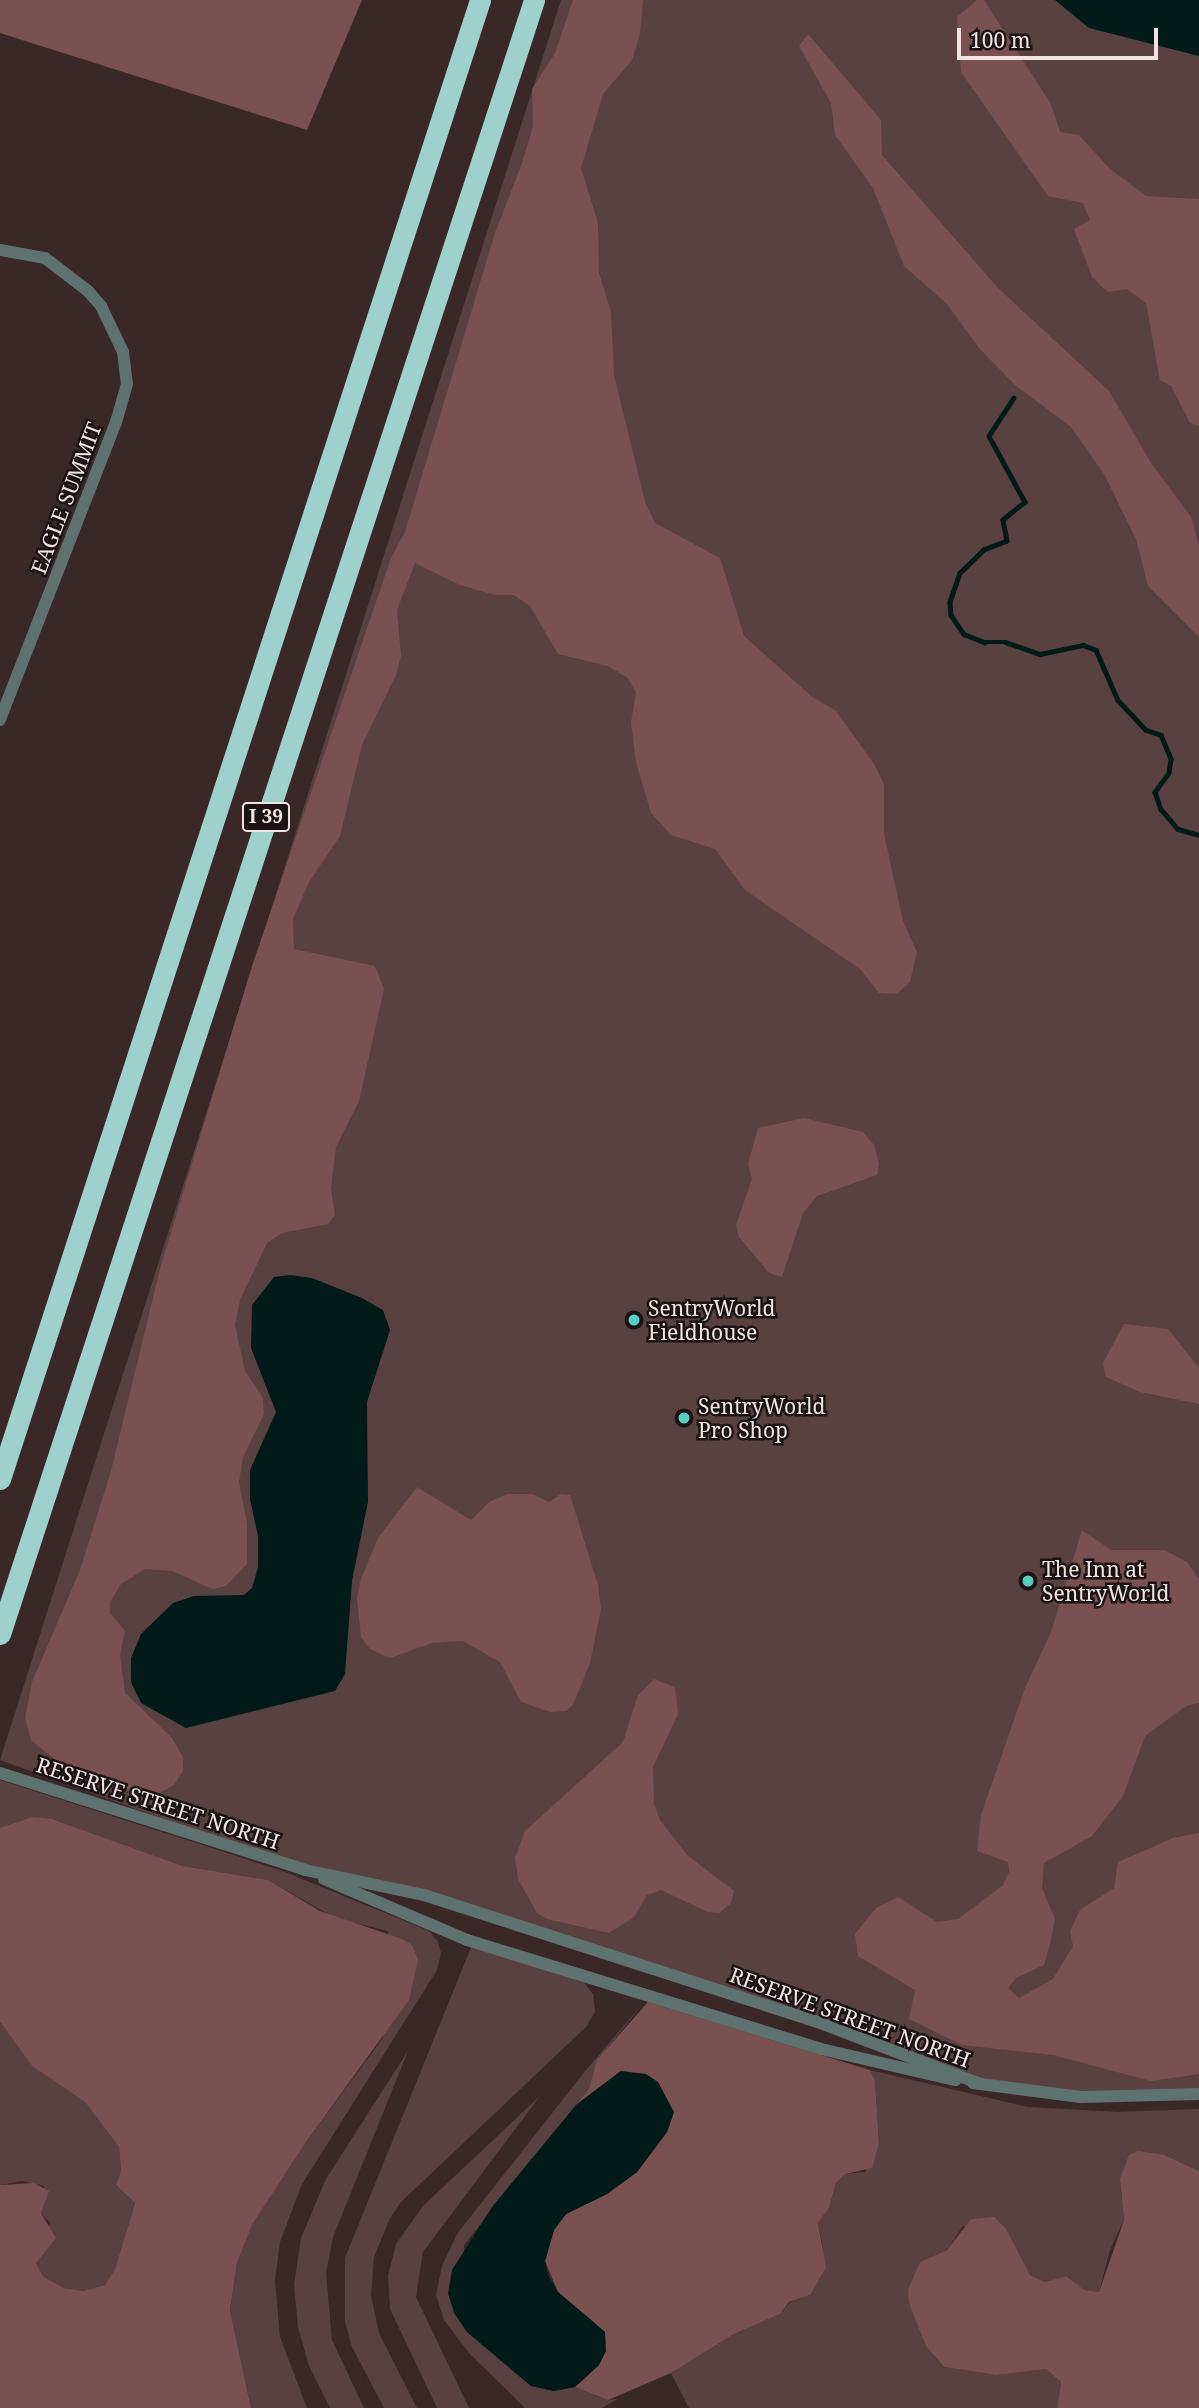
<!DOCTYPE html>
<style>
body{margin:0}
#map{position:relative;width:1199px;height:2408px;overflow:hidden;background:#3a2727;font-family:"Noto Serif",serif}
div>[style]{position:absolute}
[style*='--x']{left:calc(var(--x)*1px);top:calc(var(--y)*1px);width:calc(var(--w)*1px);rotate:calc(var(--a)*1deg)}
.green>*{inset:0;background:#5a4141}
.forest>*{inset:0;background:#795151}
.water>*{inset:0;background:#021a18}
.stream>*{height:4.5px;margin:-2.25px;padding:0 2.25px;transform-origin:2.25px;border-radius:2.25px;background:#021a18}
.street>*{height:12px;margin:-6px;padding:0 6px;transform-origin:6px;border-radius:6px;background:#5e726f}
.highway>*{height:21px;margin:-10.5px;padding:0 10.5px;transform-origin:10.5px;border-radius:10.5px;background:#9ed1cb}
.dots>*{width:19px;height:19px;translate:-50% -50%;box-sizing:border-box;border:4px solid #1b1313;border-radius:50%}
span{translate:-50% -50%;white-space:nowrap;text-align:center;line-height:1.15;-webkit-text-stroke:5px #1b1313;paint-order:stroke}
.shield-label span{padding:2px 5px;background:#1b1313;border:2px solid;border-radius:5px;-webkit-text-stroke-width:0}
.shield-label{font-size:19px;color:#f2e4e4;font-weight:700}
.street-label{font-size:21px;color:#f2e4e4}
.poi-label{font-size:21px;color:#f2e4e4}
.left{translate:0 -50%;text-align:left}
.scale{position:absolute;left:957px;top:28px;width:201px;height:32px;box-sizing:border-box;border:4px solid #f2e4e4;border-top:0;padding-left:9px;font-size:21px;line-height:24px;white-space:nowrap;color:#f2e4e4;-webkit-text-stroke:5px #1b1313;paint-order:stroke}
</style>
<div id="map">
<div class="green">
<div style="clip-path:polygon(561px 0,1199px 0,1199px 2094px,1149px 2098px,981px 2084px,478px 1913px,305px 1870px,0 1760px)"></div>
<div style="clip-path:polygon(0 1780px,280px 1870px,429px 1931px,438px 1942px,441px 1953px,437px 1970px,302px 2184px,280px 2242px,275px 2280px,280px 2337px,307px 2408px,251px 2408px,230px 2310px,237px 2263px,252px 2225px,306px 2142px,383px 2038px,388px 1931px,335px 1918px,268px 1880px,183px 1866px,52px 1819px,0 1828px)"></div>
<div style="clip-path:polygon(472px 1945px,583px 1981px,593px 1994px,595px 2012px,586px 2027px,401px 2202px,390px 2218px,374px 2257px,371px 2296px,379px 2333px,417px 2408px,384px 2408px,352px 2347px,345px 2322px,345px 2258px)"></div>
<div style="clip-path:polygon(645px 2001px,598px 2060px,589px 2089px,464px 2245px,467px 2332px,531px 2386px,554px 2391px,575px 2387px,608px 2400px,618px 2399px,602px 2408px,525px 2408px,470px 2354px,444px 2320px,436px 2295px,442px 2266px,457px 2234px,586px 2070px)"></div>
<div style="clip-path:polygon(0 2022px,32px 2066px,85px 2102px,119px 2147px,121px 2170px,116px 2185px,135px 2203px,115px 2269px,105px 2285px,85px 2291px,64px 2288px,43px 2276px,36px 2263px,50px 2223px,41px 2213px,44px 2186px,22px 2181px,0 2185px)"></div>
<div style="clip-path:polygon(408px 2051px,333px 2237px,326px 2273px,332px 2340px,364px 2408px,330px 2408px,309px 2366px,298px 2327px,294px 2285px,301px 2238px,326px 2179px)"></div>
<div style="clip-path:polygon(870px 2070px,1028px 2107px,1118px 2112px,1199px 2109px,1199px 2171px,1164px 2155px,1121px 2190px,1124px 2220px,1110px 2250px,1099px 2292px,1083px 2290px,1068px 2276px,1045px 2282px,1030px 2275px,1015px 2251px,963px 2226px,947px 2250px,920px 2262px,909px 2303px,935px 2357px,944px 2367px,997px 2375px,1046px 2369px,1061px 2382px,1057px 2408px,689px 2408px,671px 2373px,734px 2334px,780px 2314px,790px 2302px,810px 2295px,823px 2247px,818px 2223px,829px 2208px,836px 2183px,844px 2174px,865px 2172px,879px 2143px,875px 2081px)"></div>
<div style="clip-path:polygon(540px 2096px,423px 2252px,416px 2297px,469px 2408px,437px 2408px,390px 2309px,388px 2276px,396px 2244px,423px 2206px)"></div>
</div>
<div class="forest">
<div style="clip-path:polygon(0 0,362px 0,307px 130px,0 33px)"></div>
<div style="clip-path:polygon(573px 0,643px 0,640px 34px,632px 60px,603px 94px,581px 168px,598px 223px,599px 273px,611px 312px,614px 375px,645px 502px,655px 523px,720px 558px,744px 636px,811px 696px,836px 711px,874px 764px,884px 784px,884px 834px,903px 921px,917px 952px,910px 982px,897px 994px,879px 993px,860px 969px,745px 890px,715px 849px,671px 835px,651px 813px,636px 762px,631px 722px,636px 693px,628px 678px,608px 666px,558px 654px,530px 606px,514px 595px,495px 595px,460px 585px,415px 563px,397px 610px,401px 656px,396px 675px,362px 745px,340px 836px,309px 882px,293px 919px,294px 949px,375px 966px,384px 989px,359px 1101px,336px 1147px,331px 1188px,335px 1215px,328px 1224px,282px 1233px,267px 1243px,240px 1300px,235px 1325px,245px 1371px,263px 1398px,264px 1414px,243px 1457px,239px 1482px,247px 1523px,247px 1564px,226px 1586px,213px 1589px,172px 1571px,145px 1569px,121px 1584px,110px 1602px,110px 1613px,125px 1631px,120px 1655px,125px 1693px,172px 1738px,183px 1757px,183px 1771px,174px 1785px,153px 1797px,141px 1796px,59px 1763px,31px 1740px,25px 1718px,32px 1682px,80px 1570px,111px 1471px,160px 1269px,252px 966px,391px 558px,405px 532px,495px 233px,521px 166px,533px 127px,532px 89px,555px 53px)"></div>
<div style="clip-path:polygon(977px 0,984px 0,1051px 104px,1060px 132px,1079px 135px,1110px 169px,1146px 196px,1199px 199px,1199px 426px,1190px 423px,1171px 386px,1160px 380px,1146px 303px,1127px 289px,1108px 292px,1092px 277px,1074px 229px,1090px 220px,1083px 203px,1048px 196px,961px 72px,957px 17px)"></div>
<div style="clip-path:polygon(808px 34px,881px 120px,882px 155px,997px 287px,1109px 391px,1151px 463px,1191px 517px,1199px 545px,1199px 637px,1148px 586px,1136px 539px,1104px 474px,1071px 427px,1015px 385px,979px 348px,947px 304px,904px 266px,873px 188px,835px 135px,831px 103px,799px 46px)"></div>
<div style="clip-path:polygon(804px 1118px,863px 1132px,874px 1145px,879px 1164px,877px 1175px,817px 1196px,803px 1213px,782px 1277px,769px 1273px,739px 1237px,736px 1225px,752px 1179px,748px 1164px,758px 1128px)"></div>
<div style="clip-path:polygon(1124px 1324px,1168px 1329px,1199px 1368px,1199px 1404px,1140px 1392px,1106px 1377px,1103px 1363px)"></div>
<div style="clip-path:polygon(417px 1487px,471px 1520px,489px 1502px,507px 1494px,533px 1494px,549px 1502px,561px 1494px,570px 1495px,598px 1585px,601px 1609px,590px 1663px,573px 1705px,566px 1711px,551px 1712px,521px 1702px,500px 1662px,463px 1641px,432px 1643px,390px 1658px,370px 1649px,361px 1637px,357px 1598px,361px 1579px,378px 1538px)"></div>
<div style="clip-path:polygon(1082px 1530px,1111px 1550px,1164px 1550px,1187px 1562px,1199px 1579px,1199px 1703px,1186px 1706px,1145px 1736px,1123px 1796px,1092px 1836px,1044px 1863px,1042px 1888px,1055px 1919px,1050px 1944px,1044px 1965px,1016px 1978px,1008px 1988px,1019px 1998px,1053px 1979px,1073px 1946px,1070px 1931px,1080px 1910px,1114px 1888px,1118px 1862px,1173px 1838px,1199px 1833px,1199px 2074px,1151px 2081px,1053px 2055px,962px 2045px,909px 2019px,915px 1990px,858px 1956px,855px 1934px,876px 1908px,898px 1897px,937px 1922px,958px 1919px,1003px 1885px,1009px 1872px,1008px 1862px,977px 1851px,981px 1815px,1025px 1688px,1051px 1632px)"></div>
<div style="clip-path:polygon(654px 1679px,675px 1687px,678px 1714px,653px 1767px,654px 1804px,660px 1820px,687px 1855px,734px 1891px,731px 1903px,719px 1913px,708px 1912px,661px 1890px,647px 1895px,634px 1917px,609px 1933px,547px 1919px,537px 1913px,518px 1879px,515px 1858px,525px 1831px,623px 1742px,638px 1695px)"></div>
<div style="clip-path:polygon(33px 1817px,52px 1819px,183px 1866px,268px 1880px,320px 1911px,402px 1939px,412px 1945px,418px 1960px,409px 2000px,306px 2142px,252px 2225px,237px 2263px,230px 2310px,251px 2408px,0 2408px,0 2185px,34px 2183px,49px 2191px,41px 2213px,56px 2238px,36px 2263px,43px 2276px,64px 2288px,84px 2291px,105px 2285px,115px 2269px,135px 2203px,116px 2185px,121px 2170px,119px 2147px,85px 2102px,32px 2066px,0 2022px,0 1828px)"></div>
<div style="clip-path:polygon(648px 2002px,870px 2070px,875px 2081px,879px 2143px,872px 2168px,845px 2174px,836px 2183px,829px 2208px,818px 2223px,826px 2267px,810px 2295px,789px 2302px,780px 2314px,734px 2334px,671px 2373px,608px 2400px,575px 2387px,599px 2365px,596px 2324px,558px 2292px,545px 2261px,554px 2230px,566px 2214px,607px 2194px,637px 2172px,667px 2132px,674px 2112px,621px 2071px,576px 2105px,589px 2089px,597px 2060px)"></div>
<div style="clip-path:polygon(1138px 2151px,1164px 2155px,1199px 2171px,1199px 2408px,1057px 2408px,1061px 2382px,1046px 2369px,997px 2375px,944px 2367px,926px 2346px,909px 2303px,908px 2290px,920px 2262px,947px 2250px,971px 2219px,994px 2217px,1006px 2229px,1030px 2275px,1045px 2282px,1067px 2276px,1084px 2290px,1099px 2292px,1124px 2220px,1120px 2179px,1129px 2155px)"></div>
</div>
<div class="water">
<div style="clip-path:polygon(1055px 0,1199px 0,1199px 56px,1089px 28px)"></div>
<div style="clip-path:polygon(291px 1275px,312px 1278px,362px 1298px,383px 1310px,390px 1330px,367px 1402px,368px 1502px,352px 1581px,345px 1674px,335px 1691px,186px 1728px,141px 1703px,131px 1682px,131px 1658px,141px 1634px,173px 1603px,194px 1596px,244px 1595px,252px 1588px,258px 1567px,258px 1536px,250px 1499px,250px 1470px,276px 1412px,251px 1348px,252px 1305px,274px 1277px)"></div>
<div style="clip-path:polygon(621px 2071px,646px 2074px,658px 2082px,674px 2112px,667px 2132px,637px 2172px,607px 2194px,566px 2214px,554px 2230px,545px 2261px,548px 2275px,558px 2292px,605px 2332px,606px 2351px,599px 2365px,575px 2387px,554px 2391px,531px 2386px,467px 2332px,454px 2313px,448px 2293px,452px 2270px,492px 2207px,576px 2105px)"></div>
</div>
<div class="stream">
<div style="--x:1014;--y:398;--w:45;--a:123.3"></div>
<div style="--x:989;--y:436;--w:75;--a:61.4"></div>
<div style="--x:1025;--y:502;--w:28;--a:141"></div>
<div style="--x:1003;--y:520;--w:21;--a:79"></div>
<div style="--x:1007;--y:541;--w:25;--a:159"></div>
<div style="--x:984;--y:550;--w:33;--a:136"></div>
<div style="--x:960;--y:573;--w:31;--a:109"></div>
<div style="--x:950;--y:602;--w:13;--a:86"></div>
<div style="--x:951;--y:615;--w:23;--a:56"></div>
<div style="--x:964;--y:634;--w:22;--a:22"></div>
<div style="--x:984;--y:642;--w:21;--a:0"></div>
<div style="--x:1005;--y:642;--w:37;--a:19"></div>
<div style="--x:1040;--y:654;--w:44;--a:-11.8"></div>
<div style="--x:1083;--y:645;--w:14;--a:21"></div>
<div style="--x:1096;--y:650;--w:55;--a:66.3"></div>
<div style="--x:1118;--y:700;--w:41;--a:47"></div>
<div style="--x:1146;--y:730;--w:16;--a:18"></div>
<div style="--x:1161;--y:735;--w:26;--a:67"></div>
<div style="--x:1171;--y:759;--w:14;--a:98"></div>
<div style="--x:1169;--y:773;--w:24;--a:126"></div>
<div style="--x:1155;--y:792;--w:18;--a:71"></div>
<div style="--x:1161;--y:809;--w:26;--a:50"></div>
<div style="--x:1178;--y:829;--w:22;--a:16"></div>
</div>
<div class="street">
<div style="--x:0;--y:250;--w:46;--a:10.1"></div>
<div style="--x:45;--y:258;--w:54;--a:37.5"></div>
<div style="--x:88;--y:291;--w:20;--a:49"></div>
<div style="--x:101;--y:306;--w:51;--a:64.4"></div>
<div style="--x:123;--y:352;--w:32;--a:83"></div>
<div style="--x:127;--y:384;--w:40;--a:106"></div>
<div style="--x:116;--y:422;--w:320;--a:111.3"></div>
<div style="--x:0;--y:1773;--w:320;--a:17.6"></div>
<div style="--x:305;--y:1870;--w:122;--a:11.9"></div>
<div style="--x:424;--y:1895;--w:416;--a:17.9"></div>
<div style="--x:820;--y:2023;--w:172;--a:20.8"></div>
<div style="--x:324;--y:1879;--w:155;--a:23.1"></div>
<div style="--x:467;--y:1940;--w:370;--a:17.1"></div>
<div style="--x:821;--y:2049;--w:138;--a:13"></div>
<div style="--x:973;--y:2083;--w:109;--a:7.4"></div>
<div style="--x:1081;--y:2097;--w:118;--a:-1.5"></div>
</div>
<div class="highway">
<div style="--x:0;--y:1479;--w:1555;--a:-72.02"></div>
<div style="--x:0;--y:1634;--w:1719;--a:-71.9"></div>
</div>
<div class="dots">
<div style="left:634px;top:1320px;background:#56cec3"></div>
<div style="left:684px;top:1418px;background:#56cec3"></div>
<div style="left:1028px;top:1581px;background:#56cec3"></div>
</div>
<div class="shield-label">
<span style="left:266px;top:817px">I 39</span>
</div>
<div class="street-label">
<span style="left:66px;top:498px;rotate:-69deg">EAGLE SUMMIT</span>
<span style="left:158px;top:1803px;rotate:18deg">RESERVE STREET NORTH</span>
<span style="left:850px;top:2017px;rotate:20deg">RESERVE STREET NORTH</span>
</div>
<div class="poi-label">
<span class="left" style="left:648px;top:1320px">SentryWorld<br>Fieldhouse</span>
<span class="left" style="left:698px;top:1418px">SentryWorld<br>Pro Shop</span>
<span class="left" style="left:1042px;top:1581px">The Inn at<br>SentryWorld</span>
</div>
<div class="scale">100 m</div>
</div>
